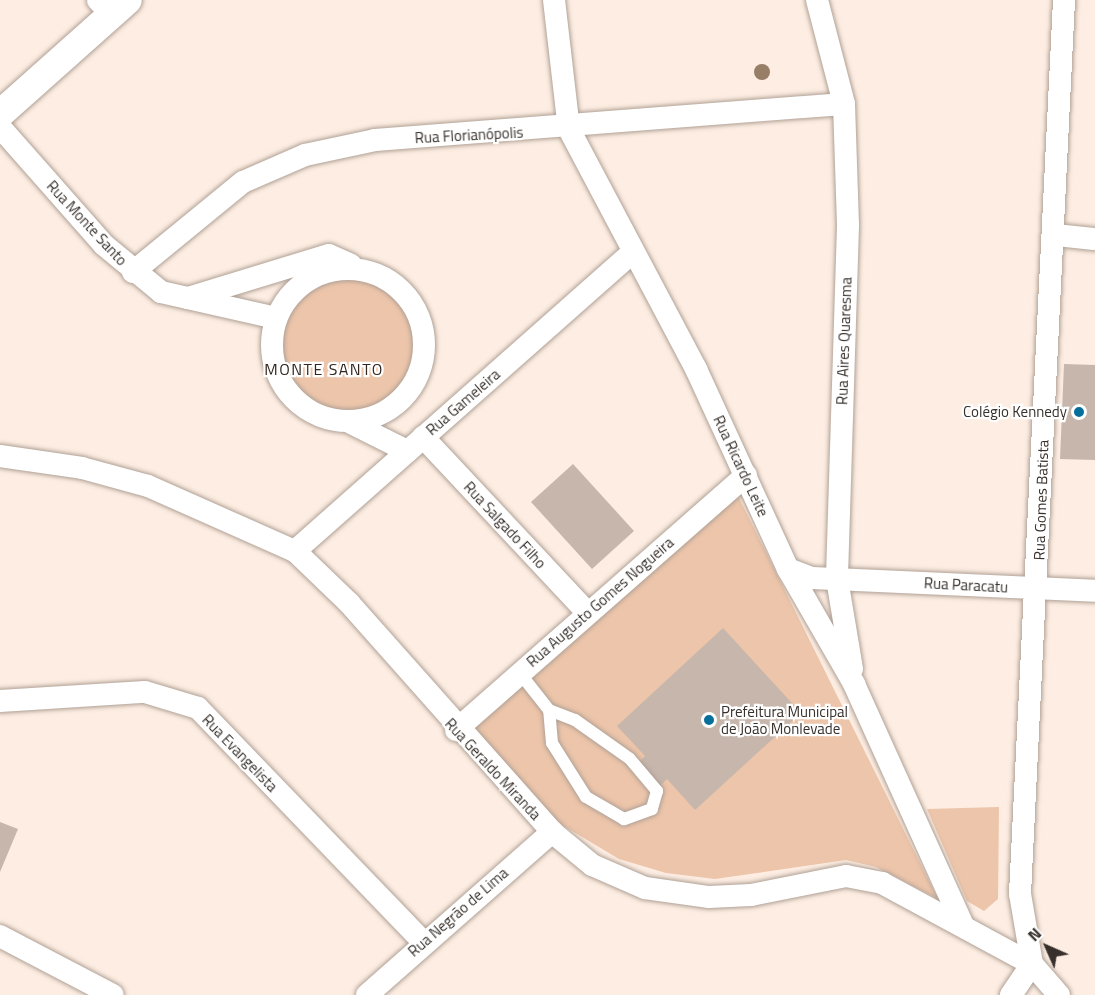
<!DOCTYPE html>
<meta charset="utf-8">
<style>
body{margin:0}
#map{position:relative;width:1095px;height:995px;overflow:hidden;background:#fdede2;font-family:"Titillium Web",sans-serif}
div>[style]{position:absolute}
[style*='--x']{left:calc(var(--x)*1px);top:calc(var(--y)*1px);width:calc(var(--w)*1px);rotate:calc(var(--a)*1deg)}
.green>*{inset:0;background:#edc5aa}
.round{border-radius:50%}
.building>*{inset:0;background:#c6b6ac}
.roads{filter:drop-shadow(0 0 2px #b0a196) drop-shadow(0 0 2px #b0a196)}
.service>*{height:12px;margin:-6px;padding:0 6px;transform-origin:6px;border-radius:6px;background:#fff}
.minor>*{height:22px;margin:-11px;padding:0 11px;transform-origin:11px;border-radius:11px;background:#fff}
.minor>.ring{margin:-11px;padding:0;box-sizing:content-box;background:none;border:22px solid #fff;border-radius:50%}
.tertiary>*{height:28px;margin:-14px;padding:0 14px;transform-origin:14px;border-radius:14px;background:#fff}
.trees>*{width:16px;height:16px;margin:-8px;border-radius:50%;background:#987d67}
.dots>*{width:16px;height:16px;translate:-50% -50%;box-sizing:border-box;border:3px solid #fff;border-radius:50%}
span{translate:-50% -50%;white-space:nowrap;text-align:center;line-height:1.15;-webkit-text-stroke:4.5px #fff;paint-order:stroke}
.street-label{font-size:15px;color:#37302c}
.poi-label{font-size:15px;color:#37302c}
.right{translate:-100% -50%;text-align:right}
.left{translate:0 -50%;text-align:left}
.neighbourhood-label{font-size:16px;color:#33271f;letter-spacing:1.5px}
.north{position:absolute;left:1017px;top:917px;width:60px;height:60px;-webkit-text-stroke:4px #fff;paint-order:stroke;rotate:315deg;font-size:16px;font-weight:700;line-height:24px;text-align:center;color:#37302c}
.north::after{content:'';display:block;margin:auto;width:21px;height:27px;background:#37302c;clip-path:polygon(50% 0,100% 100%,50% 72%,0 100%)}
</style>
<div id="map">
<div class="green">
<div class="round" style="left:282px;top:279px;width:132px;height:132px"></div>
<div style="clip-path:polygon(738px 496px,938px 899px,876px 867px,846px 860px,715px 879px,666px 873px,619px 859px,557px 822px,472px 728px)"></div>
<div style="clip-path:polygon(999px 807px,998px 899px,984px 911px,967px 901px,927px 809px)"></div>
</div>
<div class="building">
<div style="clip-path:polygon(1064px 364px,1095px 365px,1095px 460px,1060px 459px)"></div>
<div style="clip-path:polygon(573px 464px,634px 531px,592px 569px,531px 502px)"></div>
<div style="clip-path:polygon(723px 628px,801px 713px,695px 810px,667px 779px,658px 788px,636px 765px,645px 756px,617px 726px)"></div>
<div style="clip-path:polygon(0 822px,18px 829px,0 872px)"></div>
</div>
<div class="roads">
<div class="service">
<div style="--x:519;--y:672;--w:48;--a:51.7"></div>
<div style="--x:549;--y:710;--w:28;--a:21"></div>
<div style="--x:575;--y:720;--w:67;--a:35.3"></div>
<div style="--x:630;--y:759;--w:42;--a:49.8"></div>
<div style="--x:657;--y:791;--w:19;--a:106"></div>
<div style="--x:652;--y:809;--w:30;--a:160"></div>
<div style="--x:624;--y:819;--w:44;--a:-149.9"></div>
<div style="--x:586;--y:797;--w:64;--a:-122.2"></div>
<div style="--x:552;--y:743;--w:33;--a:-95"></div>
</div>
<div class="minor">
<div style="--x:98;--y:0;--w:21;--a:47"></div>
<div style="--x:554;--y:0;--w:130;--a:83.4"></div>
<div style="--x:569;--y:129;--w:272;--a:62.1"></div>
<div style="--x:696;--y:369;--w:220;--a:65.3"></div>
<div style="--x:788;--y:569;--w:133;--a:60.1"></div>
<div style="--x:854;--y:684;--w:262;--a:65.7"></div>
<div style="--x:817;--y:0;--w:107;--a:75.4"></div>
<div style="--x:844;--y:104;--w:122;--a:88.1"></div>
<div style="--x:848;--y:226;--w:353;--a:91.8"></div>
<div style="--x:837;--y:579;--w:91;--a:80.5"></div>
<div style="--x:0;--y:127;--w:157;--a:48.6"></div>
<div style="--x:104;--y:245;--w:74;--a:39.5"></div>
<div style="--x:161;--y:292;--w:118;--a:12.7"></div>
<div style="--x:1056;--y:235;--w:39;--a:6"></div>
<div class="ring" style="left:272px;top:269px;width:130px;height:130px"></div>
<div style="--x:133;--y:272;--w:142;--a:-39.3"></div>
<div style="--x:243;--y:182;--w:68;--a:-23.5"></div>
<div style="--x:305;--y:155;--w:72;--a:-12.1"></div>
<div style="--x:375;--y:140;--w:470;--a:-4.4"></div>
<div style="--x:188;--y:298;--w:147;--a:-17"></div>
<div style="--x:329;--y:255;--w:24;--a:24"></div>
<div style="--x:351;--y:423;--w:63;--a:26.6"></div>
<div style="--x:423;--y:437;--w:240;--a:46.9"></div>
<div style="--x:0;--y:456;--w:83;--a:8.3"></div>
<div style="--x:82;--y:468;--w:68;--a:15.3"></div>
<div style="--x:148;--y:486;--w:161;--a:23.9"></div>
<div style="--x:295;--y:551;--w:75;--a:43.9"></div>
<div style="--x:349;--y:603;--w:306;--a:48.4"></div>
<div style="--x:552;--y:832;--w:52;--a:39.5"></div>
<div style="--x:592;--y:865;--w:58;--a:23.5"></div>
<div style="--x:645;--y:888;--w:65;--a:8"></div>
<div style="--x:709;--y:897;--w:42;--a:-2.7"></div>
<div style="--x:751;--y:895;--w:97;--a:-11.3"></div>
<div style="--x:846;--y:876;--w:37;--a:11"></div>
<div style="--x:882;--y:883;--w:170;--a:28.4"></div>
<div style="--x:1032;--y:964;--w:41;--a:48.9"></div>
<div style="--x:295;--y:551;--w:450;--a:-41.5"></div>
<div style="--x:788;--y:569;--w:26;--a:21"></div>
<div style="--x:812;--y:578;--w:283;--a:2.6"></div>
<div style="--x:0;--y:701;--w:145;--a:-3.6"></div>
<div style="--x:145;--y:692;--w:55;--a:16.8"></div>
<div style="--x:198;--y:708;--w:323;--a:46.1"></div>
<div style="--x:456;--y:730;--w:386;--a:-41.3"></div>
<div style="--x:0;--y:936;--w:127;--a:27.6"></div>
<div style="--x:1032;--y:964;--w:71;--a:-99.7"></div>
<div style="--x:1020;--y:894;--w:895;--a:-87.18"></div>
<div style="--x:367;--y:995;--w:247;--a:-41.4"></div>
<div style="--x:1011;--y:995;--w:37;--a:-56"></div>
</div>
<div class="tertiary">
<div style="--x:0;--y:114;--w:171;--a:-41.7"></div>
</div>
</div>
<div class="trees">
<div style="left:762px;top:72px"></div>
</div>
<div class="dots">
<div style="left:1079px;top:412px;background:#066e9b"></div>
<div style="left:709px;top:720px;background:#066e9b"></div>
</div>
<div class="street-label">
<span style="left:469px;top:135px;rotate:-3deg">Rua Florianópolis</span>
<span style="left:87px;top:223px;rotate:47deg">Rua Monte Santo</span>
<span style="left:844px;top:341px;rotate:-88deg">Rua Aires Quaresma</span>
<span style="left:463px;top:402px;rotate:-41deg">Rua Gameleira</span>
<span style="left:741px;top:466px;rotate:65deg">Rua Ricardo Leite</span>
<span style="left:1041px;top:500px;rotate:-88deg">Rua Gomes Batista</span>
<span style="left:505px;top:525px;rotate:47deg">Rua Salgado Filho</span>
<span style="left:966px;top:585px;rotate:3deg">Rua Paracatu</span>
<span style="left:600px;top:602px;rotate:-41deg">Rua Augusto Gomes Nogueira</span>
<span style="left:240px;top:753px;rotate:46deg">Rua Evangelista</span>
<span style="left:493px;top:769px;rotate:47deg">Rua Geraldo Miranda</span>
<span style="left:458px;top:912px;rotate:-41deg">Rua Negrão de Lima</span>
</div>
<div class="poi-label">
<span class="right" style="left:1067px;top:412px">Colégio Kennedy</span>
<span class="left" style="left:721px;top:720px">Prefeitura Municipal<br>de João Monlevade</span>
</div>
<div class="neighbourhood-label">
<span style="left:324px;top:369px">MONTE SANTO</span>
</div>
<div class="north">N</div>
</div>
